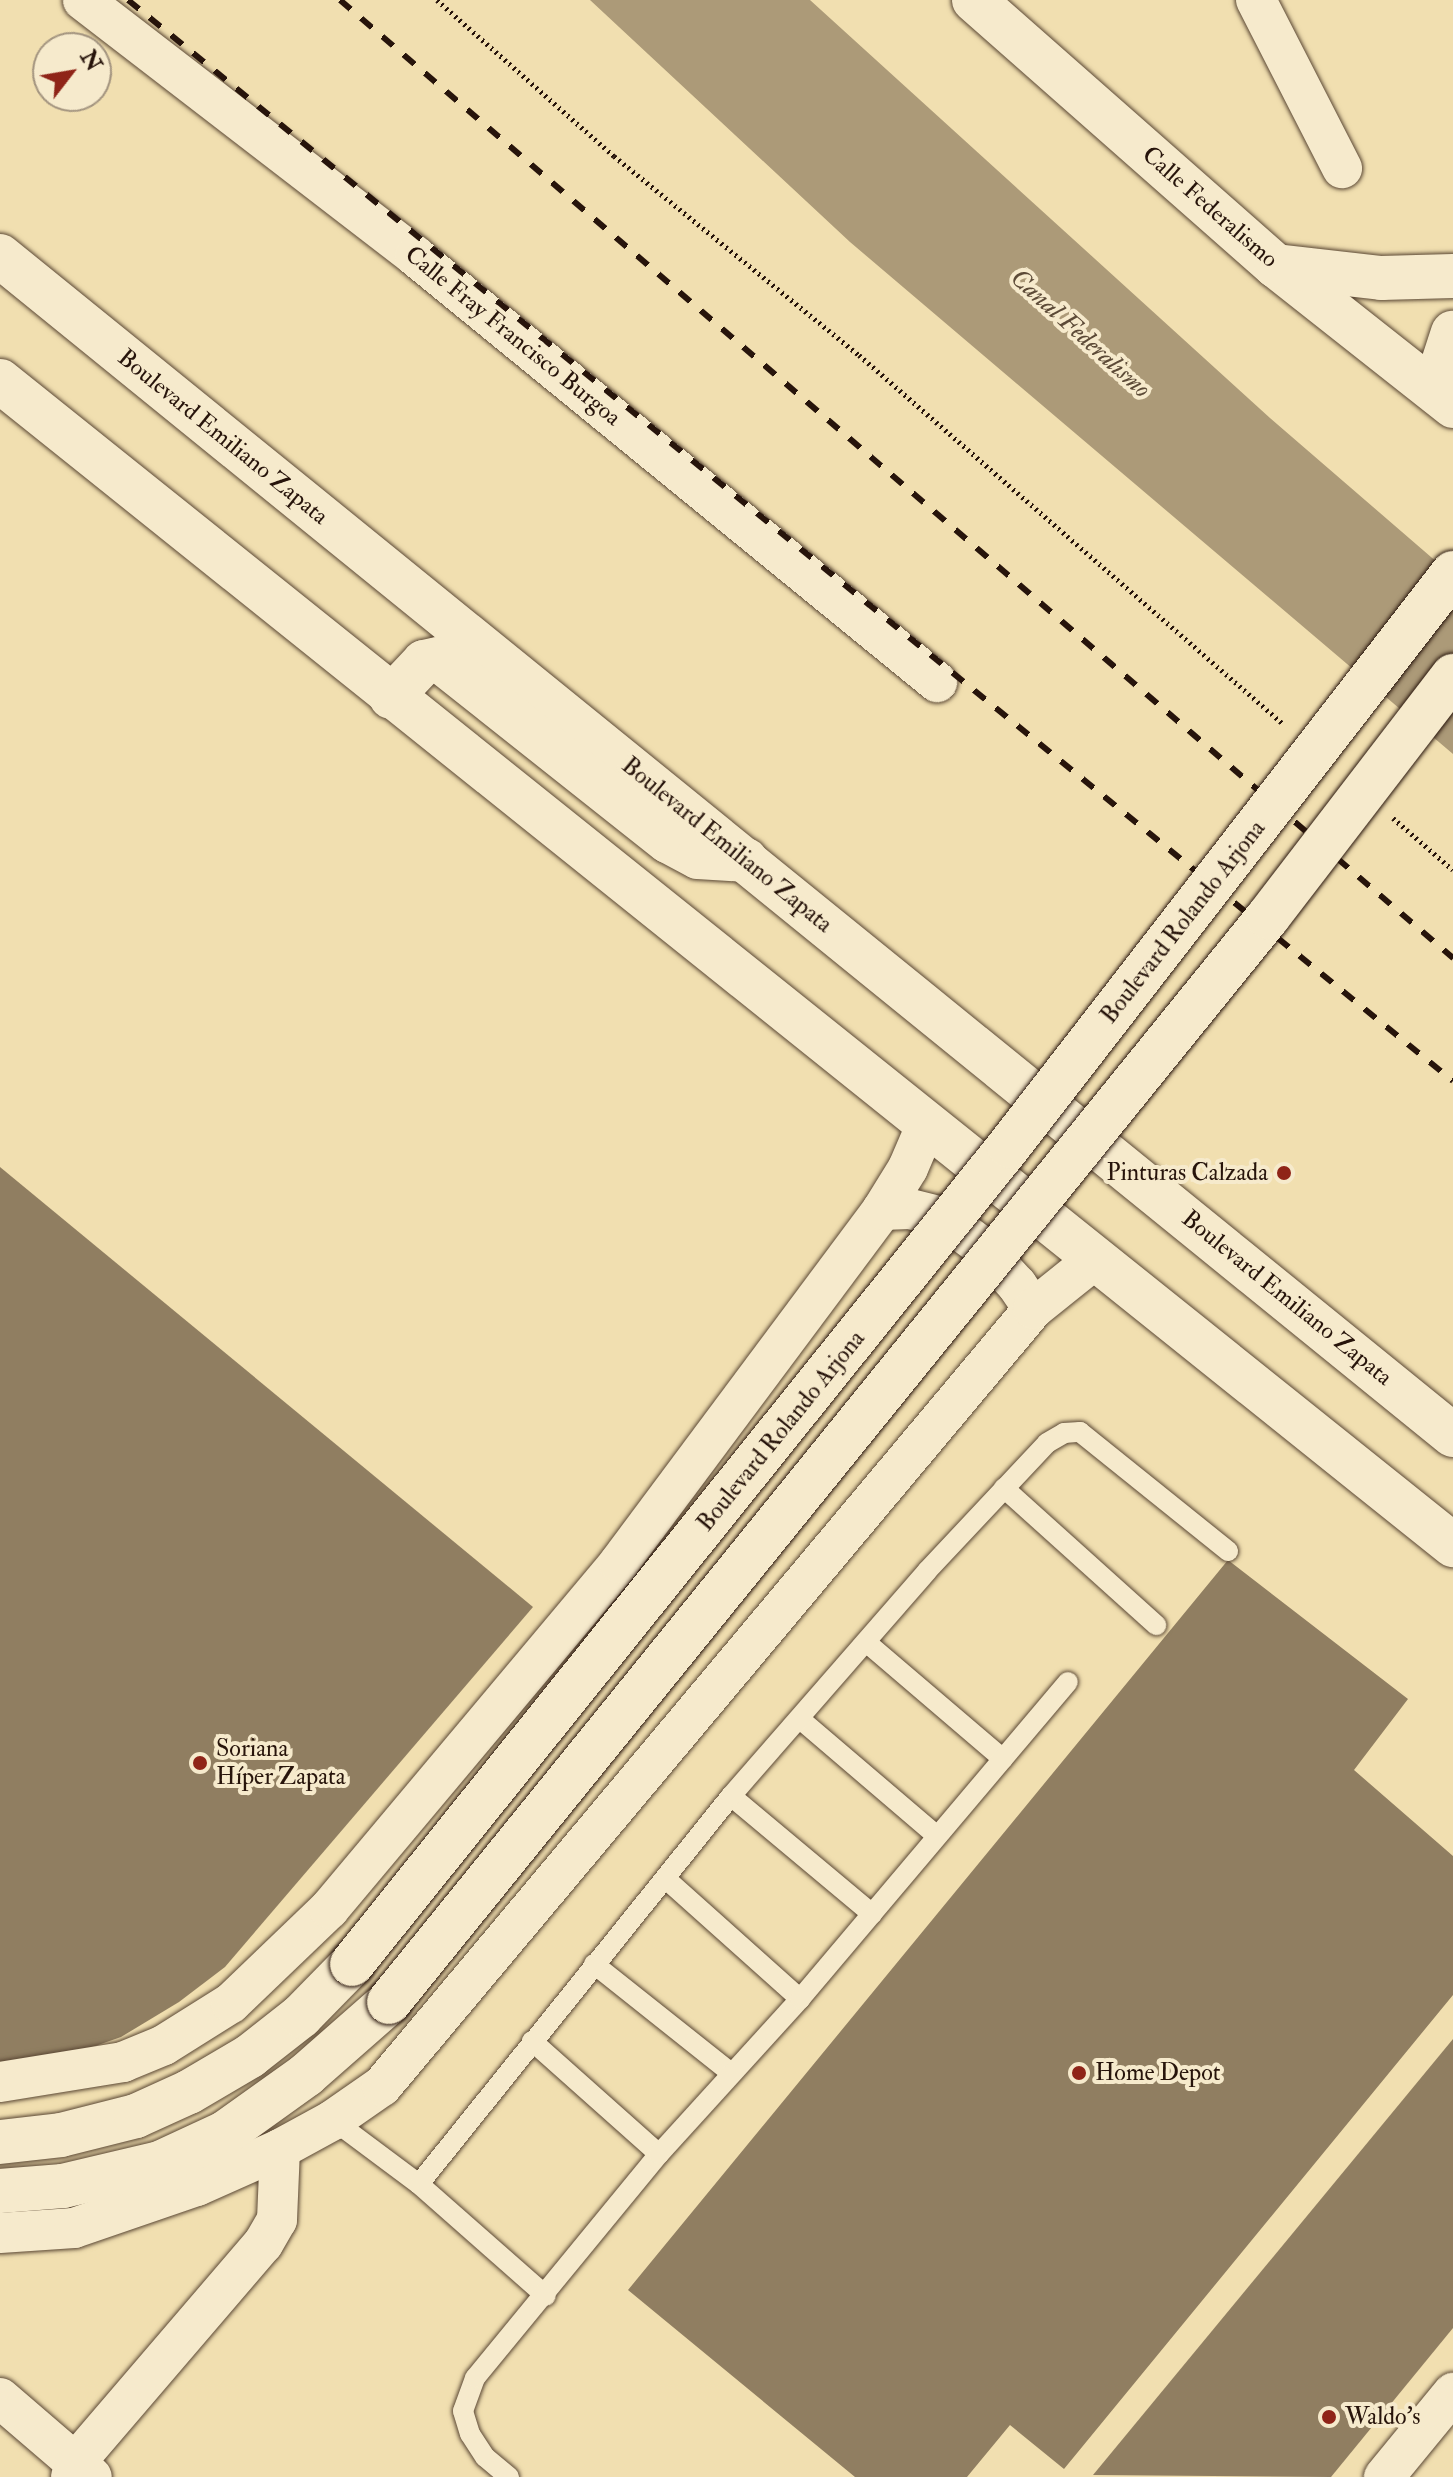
<!DOCTYPE html>
<meta charset="utf-8">
<style>
body{margin:0}
#map{position:relative;width:1453px;height:2477px;overflow:hidden;background:#f1dfb0;font-family:"IM FELL Double Pica",serif}
div>[style]{position:absolute}
[style*='--x']{left:calc(var(--x)*1px);top:calc(var(--y)*1px);width:calc(var(--w)*1px);rotate:calc(var(--a)*1deg)}
.water>*{inset:0;background:#ac9a78}
.building>*{inset:0;background:#907e61}
.path>*{height:5px;margin-top:-2.5px;transform-origin:0;background:repeating-linear-gradient(90deg,#27140b 0 2px,transparent 0 6px)}
.roads{filter:drop-shadow(0 0 2px #5a4734) drop-shadow(0 0 2px #5a4734)}
.lane>*{height:20px;margin:-10px;padding:0 10px;transform-origin:10px;border-radius:10px;background:#f6eacc}
.street>*{height:40px;margin:-20px;padding:0 20px;transform-origin:20px;border-radius:20px;background:#f6eacc}
.secondary>*{height:44px;margin:-22px;padding:0 22px;transform-origin:22px;border-radius:22px;background:#f6eacc}
.rail>*{height:6px;margin-top:-3px;transform-origin:0;background:repeating-linear-gradient(90deg,#27140b 0 14px,transparent 0 28px)}
.bridges{filter:drop-shadow(0 0 2px #27140b) drop-shadow(0 0 2px #27140b)}
.secondary-bridge>*{height:44px;margin:-22px;padding:0 22px;transform-origin:22px;border-radius:22px;background:#f6eacc}
.dots>*{width:22px;height:22px;translate:-50% -50%;box-sizing:border-box;border:4px solid #f6eacc;border-radius:50%}
span{translate:-50% -50%;white-space:nowrap;text-align:center;line-height:1.15;-webkit-text-stroke:8px #f6eacc;paint-order:stroke}
.street-label{font-size:24px;color:#27140b}
.poi-label{font-size:24px;color:#27140b}
.right{translate:-100% -50%;text-align:right}
.left{translate:0 -50%;text-align:left}
.water-label{font-size:26px;color:#5c4a37;font-style:italic}
.north{position:absolute;left:32px;top:32px;width:80px;height:80px;box-sizing:border-box;background:#f6eacc;border:2px solid #a3947f;border-radius:50%;rotate:59deg;font-size:22px;font-weight:700;line-height:32px;text-align:center;color:#27140b}
.north::after{content:'';display:block;margin:auto;width:28px;height:36px;background:#8f2418;clip-path:polygon(50% 0,100% 100%,50% 72%,0 100%)}
</style>
<div id="map">
<div class="water">
<div style="clip-path:polygon(590px 0,810px 0,1270px 418px,1453px 576px,1453px 754px,850px 242px)"></div>
</div>
<div class="building">
<div style="clip-path:polygon(0 1167px,533px 1607px,225px 1967px,179px 2002px,121px 2037px,61px 2058px,0 2067px)"></div>
<div style="clip-path:polygon(1228px 1560px,1408px 1699px,1354px 1770px,1453px 1856px,1453px 1995px,1064px 2469px,1010px 2425px,967px 2477px,855px 2477px,628px 2290px)"></div>
<div style="clip-path:polygon(1453px 2039px,1453px 2328px,1331px 2477px,1093px 2475px)"></div>
</div>
<div class="path">
<div style="--x:437;--y:0;--w:236;--a:41.4"></div>
<div style="--x:614;--y:156;--w:316;--a:39.1"></div>
<div style="--x:859;--y:355;--w:561;--a:41.02"></div>
<div style="--x:1393;--y:818;--w:79;--a:40.9"></div>
</div>
<div class="roads">
<div class="lane">
<div style="--x:1004;--y:1488;--w:205;--a:42"></div>
<div style="--x:866;--y:1642;--w:180;--a:40.5"></div>
<div style="--x:800;--y:1719;--w:180;--a:40.5"></div>
<div style="--x:731;--y:1796;--w:184;--a:39.9"></div>
<div style="--x:666;--y:1879;--w:180;--a:41.8"></div>
<div style="--x:594;--y:1964;--w:175;--a:38.5"></div>
<div style="--x:532;--y:2041;--w:170;--a:41.7"></div>
<div style="--x:333;--y:2120;--w:107;--a:36.7"></div>
<div style="--x:419;--y:2184;--w:169;--a:41.4"></div>
<div style="--x:419;--y:2184;--w:498;--a:-51.2"></div>
<div style="--x:731;--y:1796;--w:298;--a:-48.9"></div>
<div style="--x:927;--y:1571;--w:175;--a:-46.8"></div>
<div style="--x:1047;--y:1443;--w:20;--a:-30"></div>
<div style="--x:1064;--y:1433;--w:16;--a:-4"></div>
<div style="--x:1080;--y:1432;--w:190;--a:38.8"></div>
<div style="--x:509;--y:2477;--w:31;--a:-140"></div>
<div style="--x:485;--y:2457;--w:27;--a:-123"></div>
<div style="--x:470;--y:2434;--w:24;--a:-107"></div>
<div style="--x:463;--y:2411;--w:35;--a:-70"></div>
<div style="--x:475;--y:2378;--w:290;--a:-50.6"></div>
<div style="--x:659;--y:2154;--w:210;--a:-47.7"></div>
<div style="--x:800;--y:1999;--w:415;--a:-49.8"></div>
</div>
<div class="street">
<div style="--x:83;--y:0;--w:419;--a:37.6"></div>
<div style="--x:415;--y:256;--w:674;--a:39.22"></div>
<div style="--x:1256;--y:0;--w:189;--a:62.9"></div>
<div style="--x:882;--y:1210;--w:28;--a:-2"></div>
<div style="--x:910;--y:1209;--w:33;--a:14"></div>
<div style="--x:942;--y:1217;--w:49;--a:36.6"></div>
<div style="--x:981;--y:1246;--w:53;--a:47.3"></div>
<div style="--x:1017;--y:1285;--w:29;--a:56"></div>
<div style="--x:0;--y:2082;--w:125;--a:-9.2"></div>
<div style="--x:123;--y:2062;--w:44;--a:-22.5"></div>
<div style="--x:164;--y:2045;--w:79;--a:-32.1"></div>
<div style="--x:231;--y:2003;--w:136;--a:-43.8"></div>
<div style="--x:329;--y:1909;--w:451;--a:-50"></div>
<div style="--x:619;--y:1563;--w:440;--a:-53.3"></div>
<div style="--x:882;--y:1210;--w:49;--a:-58.2"></div>
<div style="--x:908;--y:1168;--w:46;--a:-66.8"></div>
<div style="--x:0;--y:2233;--w:74;--a:-3.9"></div>
<div style="--x:74;--y:2228;--w:130;--a:-18.9"></div>
<div style="--x:197;--y:2186;--w:91;--a:-24"></div>
<div style="--x:280;--y:2149;--w:60;--a:-28.7"></div>
<div style="--x:333;--y:2120;--w:60;--a:-34.8"></div>
<div style="--x:382;--y:2086;--w:1014;--a:-50.04"></div>
<div style="--x:1033;--y:1309;--w:78;--a:-38.8"></div>
<div style="--x:0;--y:2398;--w:121;--a:40.7"></div>
<div style="--x:71;--y:2477;--w:15;--a:-74"></div>
<div style="--x:75;--y:2463;--w:289;--a:-49.4"></div>
<div style="--x:263;--y:2244;--w:28;--a:-60"></div>
<div style="--x:277;--y:2220;--w:71;--a:-87.6"></div>
<div style="--x:1384;--y:2477;--w:109;--a:-50.6"></div>
</div>
<div class="secondary">
<div style="--x:974;--y:0;--w:402;--a:41.4"></div>
<div style="--x:1276;--y:266;--w:226;--a:38.3"></div>
<div style="--x:0;--y:256;--w:1871;--a:39.06"></div>
<div style="--x:1276;--y:266;--w:106;--a:6.5"></div>
<div style="--x:1381;--y:278;--w:72;--a:-1.6"></div>
<div style="--x:0;--y:381;--w:1862;--a:38.7"></div>
<div style="--x:1439;--y:394;--w:28;--a:-84"></div>
<div style="--x:1442;--y:366;--w:35;--a:-72"></div>
<div style="--x:391;--y:697;--w:48;--a:-46.7"></div>
<div style="--x:424;--y:662;--w:14;--a:-12"></div>
<div style="--x:438;--y:659;--w:293;--a:38.4"></div>
<div style="--x:668;--y:841;--w:34;--a:28"></div>
<div style="--x:698;--y:857;--w:48;--a:3.6"></div>
<div style="--x:0;--y:2142;--w:61;--a:-6.5"></div>
<div style="--x:61;--y:2135;--w:77;--a:-14.2"></div>
<div style="--x:136;--y:2116;--w:58;--a:-24.4"></div>
<div style="--x:189;--y:2092;--w:71;--a:-30.5"></div>
<div style="--x:250;--y:2056;--w:65;--a:-38.1"></div>
<div style="--x:301;--y:2016;--w:73;--a:-45.6"></div>
<div style="--x:0;--y:2191;--w:63;--a:-4.5"></div>
<div style="--x:63;--y:2186;--w:100;--a:-13.3"></div>
<div style="--x:160;--y:2163;--w:72;--a:-24.8"></div>
<div style="--x:225;--y:2133;--w:100;--a:-35.6"></div>
<div style="--x:306;--y:2075;--w:111;--a:-41.3"></div>
</div>
</div>
<div class="rail">
<div style="--x:128;--y:0;--w:1710;--a:39.21"></div>
<div style="--x:340;--y:0;--w:1469;--a:40.72"></div>
</div>
<div class="bridges">
<div class="secondary-bridge">
<div style="--x:352;--y:1964;--w:1049;--a:-51.23"></div>
<div style="--x:1009;--y:1146;--w:725;--a:-52.23"></div>
<div style="--x:389;--y:2002;--w:1396;--a:-50.99"></div>
<div style="--x:1268;--y:917;--w:304;--a:-52.5"></div>
</div>
</div>
<div class="dots">
<div style="left:1284px;top:1173px;background:#8f2418"></div>
<div style="left:200px;top:1763px;background:#8f2418"></div>
<div style="left:1079px;top:2073px;background:#8f2418"></div>
<div style="left:1329px;top:2417px;background:#8f2418"></div>
</div>
<div class="street-label">
<span style="left:1210px;top:207px;rotate:41deg">Calle Federalismo</span>
<span style="left:513px;top:336px;rotate:39deg">Calle Fray Francisco Burgoa</span>
<span style="left:223px;top:437px;rotate:39deg">Boulevard Emiliano Zapata</span>
<span style="left:727px;top:845px;rotate:39deg">Boulevard Emiliano Zapata</span>
<span style="left:1183px;top:922px;rotate:-52deg">Boulevard Rolando Arjona</span>
<span style="left:1287px;top:1298px;rotate:39deg">Boulevard Emiliano Zapata</span>
<span style="left:781px;top:1431px;rotate:-51deg">Boulevard Rolando Arjona</span>
</div>
<div class="poi-label">
<span class="right" style="left:1268px;top:1173px">Pinturas Calzada</span>
<span class="left" style="left:216px;top:1763px">Soriana<br>Híper Zapata</span>
<span class="left" style="left:1095px;top:2073px">Home Depot</span>
<span class="left" style="left:1345px;top:2417px">Waldo's</span>
</div>
<div class="water-label">
<span style="left:1080px;top:334px;rotate:42deg">Canal Federalismo</span>
</div>
<div class="north">N</div>
</div>
